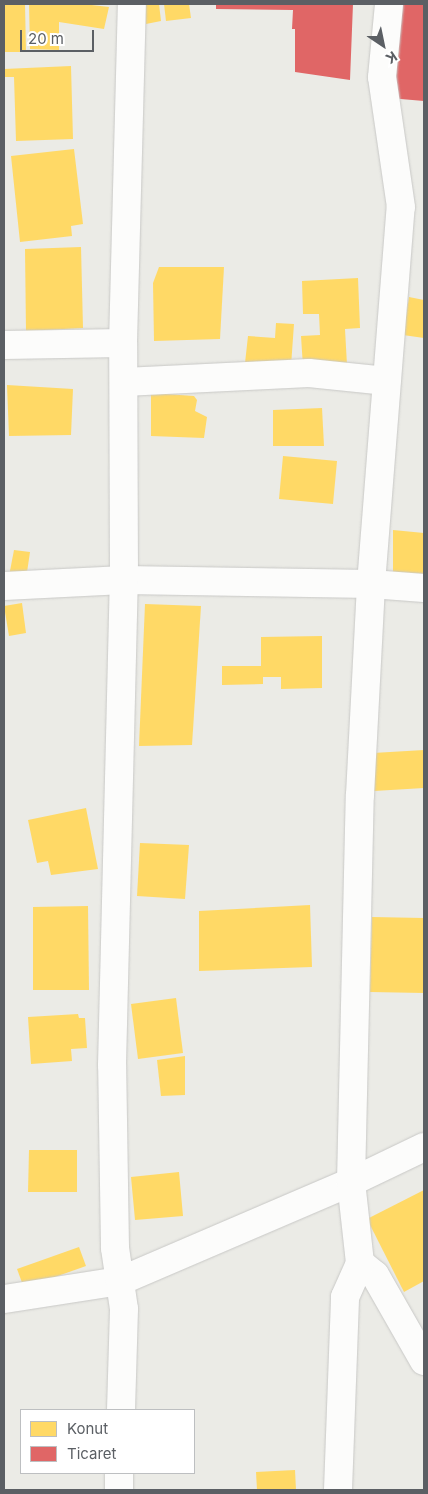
<!DOCTYPE html>
<style>
body{margin:0}
#map{position:relative;width:428px;height:1494px;overflow:hidden;background:#ebebe6;font-family:Inter,sans-serif}
div>[style]{position:absolute}
[style*='--x']{left:calc(var(--x)*1px);top:calc(var(--y)*1px);width:calc(var(--w)*1px);rotate:calc(var(--a)*1deg)}
.homes>*{inset:0;background:#ffd966}
.shops>*{inset:0;background:#e06666}
.roads{filter:drop-shadow(0 0 1px #c8c8c6) drop-shadow(0 0 1px #c8c8c6)}
.street>*{height:28px;margin:-14px;padding:0 14px;transform-origin:14px;border-radius:14px;background:#fcfcfb}
span{translate:-50% -50%;white-space:nowrap;text-align:center;line-height:1.15;-webkit-text-stroke:5px #fff;paint-order:stroke}
.frame{position:absolute;inset:0;border:5px solid #5b5f64;pointer-events:none}
.legend{position:absolute;left:20px;top:1409px;width:175px;height:65px;box-sizing:border-box;background:#fff;border:1px solid #bdbfc1;margin:0;padding:6px 9px;list-style:none;font-size:15px;color:#5b5f64}
.legend li{display:flex;align-items:center;gap:10px;height:25px}
.legend b{width:25px;border:1px solid #bdbfc1}
.north{position:absolute;left:358px;top:20px;width:50px;height:50px;-webkit-text-stroke:4px #fff;paint-order:stroke;rotate:146deg;font-size:14px;font-weight:700;line-height:20px;text-align:center;color:#5b5f64}
.north::after{content:'';display:block;margin:auto;width:18px;height:22px;background:#5b5f64;clip-path:polygon(50% 0,100% 100%,50% 72%,0 100%)}
.scale{position:absolute;left:20px;top:30px;width:74px;height:22px;box-sizing:border-box;border:2px solid #5b5f64;border-top:0;padding-left:6px;font-size:15px;line-height:18px;white-space:nowrap;color:#5b5f64;-webkit-text-stroke:4px #fff;paint-order:stroke}
</style>
<div id="map">
<div class="homes">
<div style="clip-path:polygon(4px 4px,25px 4px,26px 52px,4px 52px)"></div>
<div style="clip-path:polygon(29px 4px,83px 4px,109px 7px,104px 29px,59px 22px,59px 50px,30px 49px)"></div>
<div style="clip-path:polygon(144px 4px,159px 4px,161px 21px,146px 24px)"></div>
<div style="clip-path:polygon(164px 4px,189px 4px,191px 18px,166px 21px)"></div>
<div style="clip-path:polygon(71px 66px,73px 139px,16px 141px,14px 77px,4px 77px,4px 69px)"></div>
<div style="clip-path:polygon(74px 149px,83px 224px,71px 226px,72px 236px,20px 242px,11px 156px)"></div>
<div style="clip-path:polygon(81px 247px,83px 328px,26px 331px,25px 249px)"></div>
<div style="clip-path:polygon(159px 267px,224px 267px,220px 339px,154px 341px,153px 283px)"></div>
<div style="clip-path:polygon(358px 278px,360px 328px,345px 329px,347px 365px,303px 367px,301px 336px,320px 335px,319px 314px,303px 314px,302px 281px)"></div>
<div style="clip-path:polygon(409px 297px,424px 300px,424px 338px,403px 335px)"></div>
<div style="clip-path:polygon(276px 323px,294px 324px,291px 366px,245px 363px,248px 336px,275px 338px)"></div>
<div style="clip-path:polygon(7px 385px,73px 389px,71px 435px,9px 436px)"></div>
<div style="clip-path:polygon(151px 393px,194px 396px,197px 400px,195px 411px,207px 417px,204px 438px,151px 436px)"></div>
<div style="clip-path:polygon(322px 408px,324px 446px,273px 446px,273px 410px)"></div>
<div style="clip-path:polygon(283px 456px,337px 461px,333px 504px,279px 499px)"></div>
<div style="clip-path:polygon(393px 530px,424px 533px,424px 582px,393px 580px)"></div>
<div style="clip-path:polygon(14px 550px,30px 552px,26px 579px,9px 576px)"></div>
<div style="clip-path:polygon(22px 603px,26px 633px,9px 636px,4px 606px)"></div>
<div style="clip-path:polygon(145px 604px,201px 606px,192px 745px,139px 746px)"></div>
<div style="clip-path:polygon(322px 636px,322px 688px,281px 689px,281px 677px,263px 677px,263px 684px,222px 685px,222px 666px,261px 666px,261px 637px)"></div>
<div style="clip-path:polygon(424px 750px,424px 788px,374px 791px,373px 753px)"></div>
<div style="clip-path:polygon(86px 808px,98px 869px,51px 875px,48px 861px,37px 863px,28px 820px)"></div>
<div style="clip-path:polygon(140px 843px,189px 845px,185px 899px,137px 896px)"></div>
<div style="clip-path:polygon(310px 905px,312px 967px,199px 971px,199px 911px)"></div>
<div style="clip-path:polygon(88px 906px,89px 990px,33px 990px,33px 907px)"></div>
<div style="clip-path:polygon(372px 917px,424px 918px,424px 993px,370px 992px)"></div>
<div style="clip-path:polygon(176px 998px,183px 1053px,138px 1059px,131px 1004px)"></div>
<div style="clip-path:polygon(78px 1014px,79px 1018px,85px 1018px,87px 1048px,71px 1049px,72px 1061px,31px 1064px,28px 1017px)"></div>
<div style="clip-path:polygon(185px 1056px,185px 1095px,161px 1096px,157px 1060px)"></div>
<div style="clip-path:polygon(29px 1150px,77px 1150px,77px 1192px,28px 1192px)"></div>
<div style="clip-path:polygon(179px 1172px,183px 1216px,135px 1220px,131px 1177px)"></div>
<div style="clip-path:polygon(424px 1190px,424px 1281px,404px 1292px,367px 1219px)"></div>
<div style="clip-path:polygon(79px 1247px,86px 1266px,24px 1288px,17px 1269px)"></div>
<div style="clip-path:polygon(295px 1470px,296px 1490px,257px 1490px,256px 1472px)"></div>
</div>
<div class="shops">
<div style="clip-path:polygon(216px 4px,353px 4px,350px 80px,295px 72px,295px 29px,292px 29px,293px 10px,216px 9px)"></div>
<div style="clip-path:polygon(397px 4px,424px 4px,424px 101px,389px 98px)"></div>
</div>
<div class="roads">
<div class="street">
<div style="--x:4;--y:345;--w:119;--a:-1"></div>
<div style="--x:124;--y:382;--w:185;--a:-2.8"></div>
<div style="--x:309;--y:373;--w:78;--a:5.9"></div>
<div style="--x:4;--y:586;--w:120;--a:-2.9"></div>
<div style="--x:124;--y:580;--w:247;--a:0.9"></div>
<div style="--x:371;--y:584;--w:53;--a:4.3"></div>
<div style="--x:360;--y:1263;--w:19;--a:39"></div>
<div style="--x:375;--y:1275;--w:99;--a:60.3"></div>
<div style="--x:4;--y:1299;--w:117;--a:-8.8"></div>
<div style="--x:120;--y:1281;--w:251;--a:-23.2"></div>
<div style="--x:351;--y:1182;--w:81;--a:-25.6"></div>
<div style="--x:121;--y:1410;--w:101;--a:-88.3"></div>
<div style="--x:124;--y:1309;--w:62;--a:-98.4"></div>
<div style="--x:115;--y:1248;--w:183;--a:-90.9"></div>
<div style="--x:112;--y:1065;--w:485;--a:-88.6"></div>
<div style="--x:124;--y:580;--w:237;--a:-90.2"></div>
<div style="--x:123;--y:343;--w:339;--a:-88.5"></div>
<div style="--x:119;--y:1490;--w:17;--a:-90"></div>
<div style="--x:338;--y:1490;--w:193;--a:-87.9"></div>
<div style="--x:345;--y:1297;--w:37;--a:-66"></div>
<div style="--x:360;--y:1263;--w:81;--a:-96.3"></div>
<div style="--x:351;--y:1182;--w:387;--a:-88.7"></div>
<div style="--x:360;--y:795;--w:211;--a:-87"></div>
<div style="--x:371;--y:584;--w:378;--a:-85.5"></div>
<div style="--x:401;--y:207;--w:131;--a:-98.3"></div>
<div style="--x:382;--y:77;--w:73;--a:-84.5"></div>
</div>
</div>
<div class="frame"></div>
<ul class="legend">
<li><b style="height:14px;background:#ffd966"></b>Konut</li>
<li><b style="height:14px;background:#e06666"></b>Ticaret</li>
</ul>
<div class="north">K</div>
<div class="scale">20 m</div>
</div>
